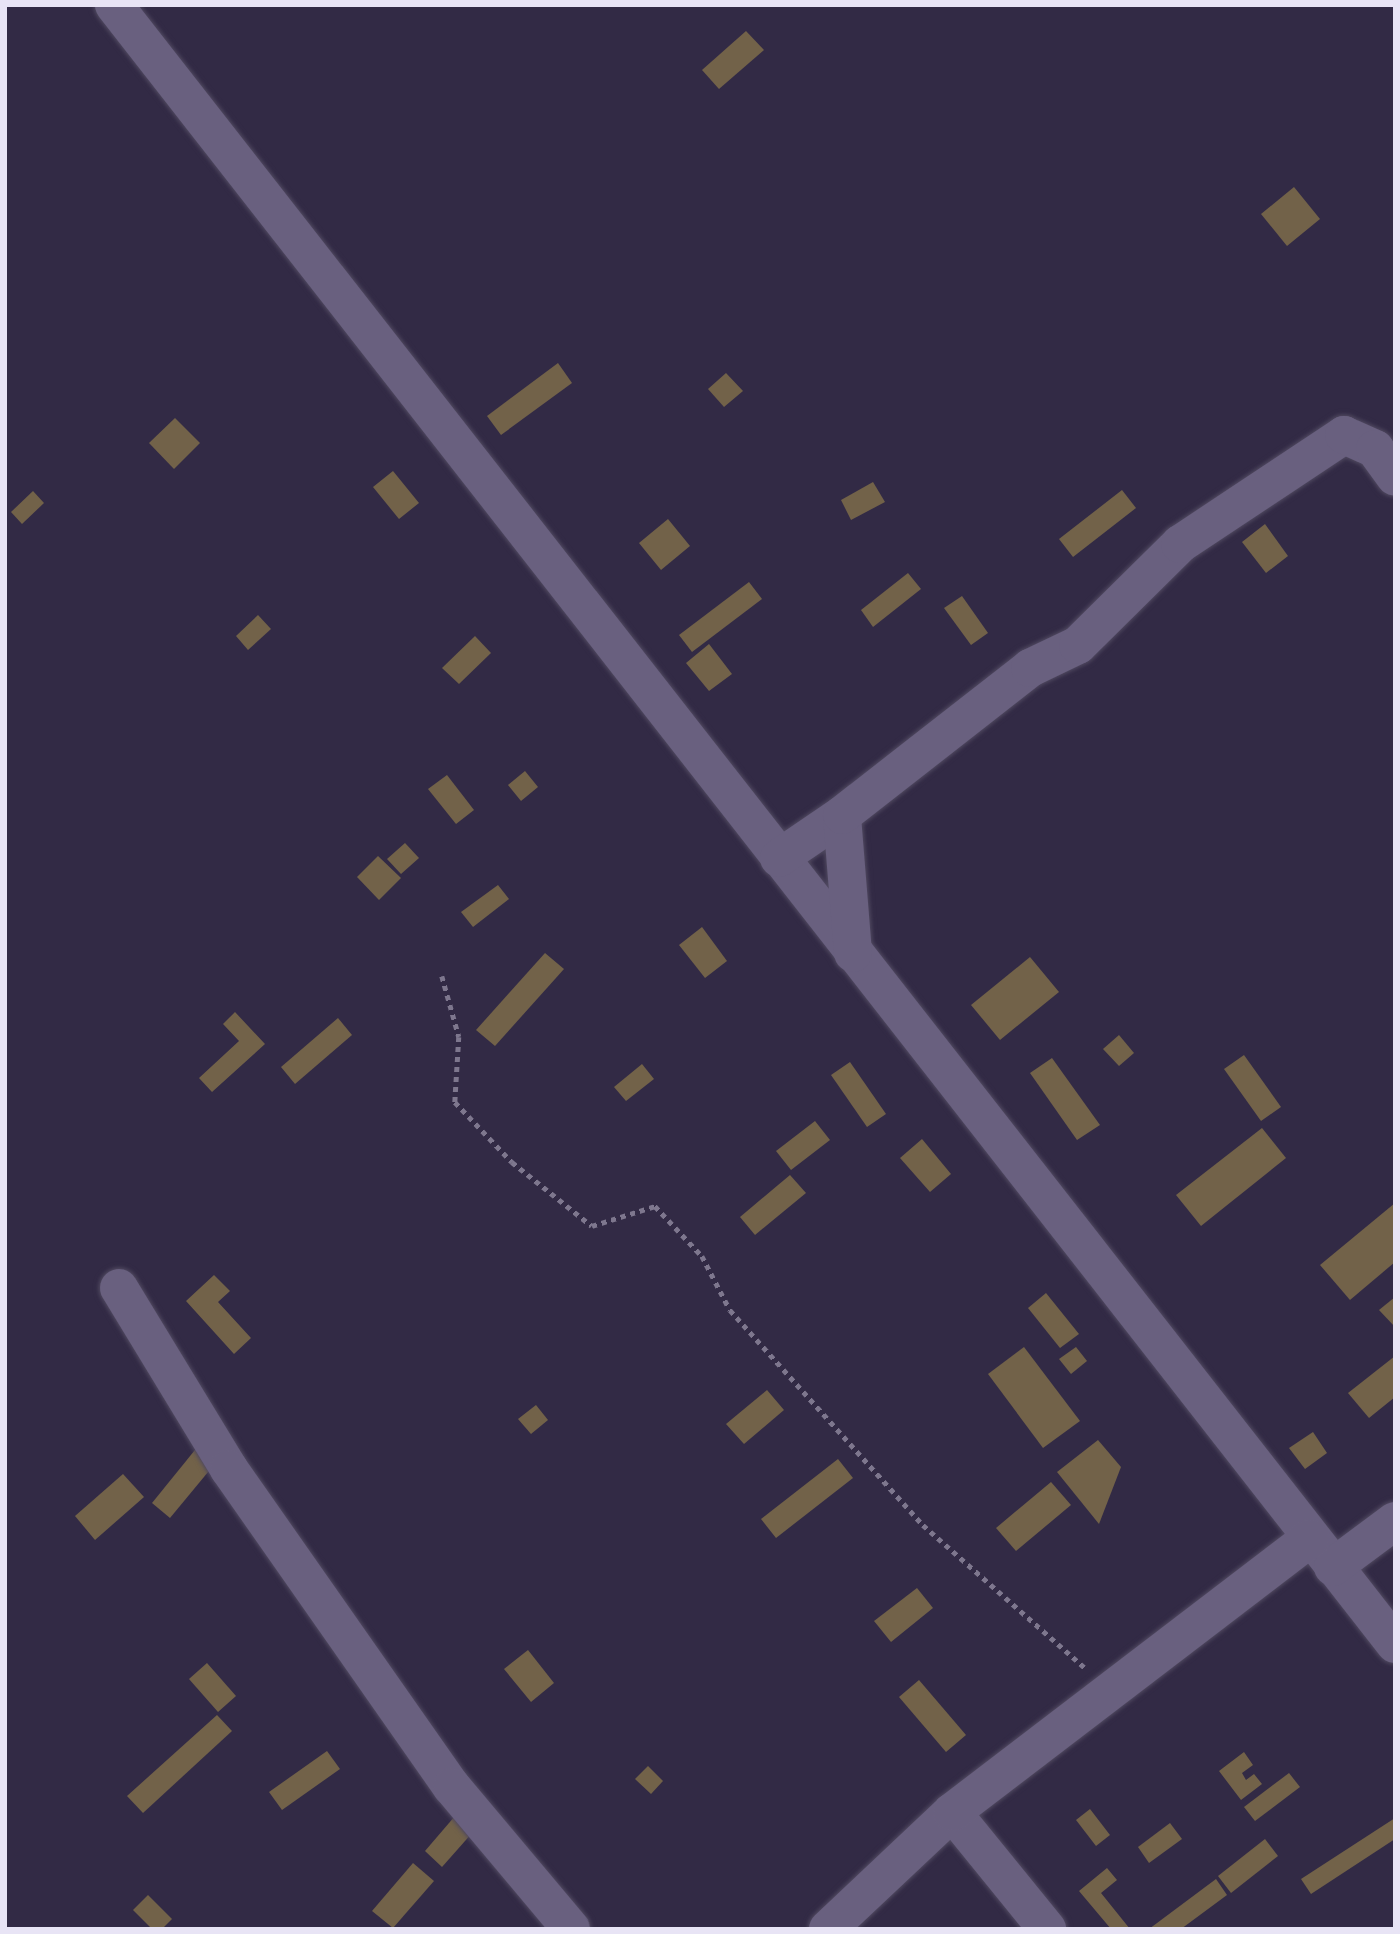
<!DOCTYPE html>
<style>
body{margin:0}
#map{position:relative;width:1400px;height:1934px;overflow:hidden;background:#322a45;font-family:Lato,sans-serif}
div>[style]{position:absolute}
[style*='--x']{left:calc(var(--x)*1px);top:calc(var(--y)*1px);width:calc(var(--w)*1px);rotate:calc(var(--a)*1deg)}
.building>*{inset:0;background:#726249}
.path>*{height:4.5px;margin-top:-2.25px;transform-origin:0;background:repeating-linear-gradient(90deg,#7e778e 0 5px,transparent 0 10px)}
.roads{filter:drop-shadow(0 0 2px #504960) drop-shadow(0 0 2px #504960)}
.minor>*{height:38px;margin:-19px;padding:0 19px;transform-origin:19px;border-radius:19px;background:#69607f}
span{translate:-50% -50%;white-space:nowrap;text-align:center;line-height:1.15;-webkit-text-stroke:5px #322a45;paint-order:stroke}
.frame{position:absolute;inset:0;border:7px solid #e8e4f5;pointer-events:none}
</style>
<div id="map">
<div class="building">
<div style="clip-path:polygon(746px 31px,764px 50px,719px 89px,702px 70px)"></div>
<div style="clip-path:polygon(1294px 187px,1320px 219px,1287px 246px,1261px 214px)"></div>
<div style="clip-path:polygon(558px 363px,572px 383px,501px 435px,487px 416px)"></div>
<div style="clip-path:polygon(726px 373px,743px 391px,724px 407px,708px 389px)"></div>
<div style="clip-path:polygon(175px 418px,200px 443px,174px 469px,149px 443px)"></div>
<div style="clip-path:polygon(393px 471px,419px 503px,399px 519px,373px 487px)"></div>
<div style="clip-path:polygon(873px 482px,885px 502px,851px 520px,841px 500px)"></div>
<div style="clip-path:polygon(1122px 490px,1136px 508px,1073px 557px,1059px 539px)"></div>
<div style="clip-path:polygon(33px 491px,44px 503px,22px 524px,11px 512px)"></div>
<div style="clip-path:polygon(668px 519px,690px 546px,661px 570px,639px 543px)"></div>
<div style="clip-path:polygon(1265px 524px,1288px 556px,1266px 573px,1242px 542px)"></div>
<div style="clip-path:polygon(908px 573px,921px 589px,873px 627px,861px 610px)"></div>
<div style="clip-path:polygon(749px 582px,762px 599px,692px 652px,679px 635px)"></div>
<div style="clip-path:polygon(962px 596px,988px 633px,971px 645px,944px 608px)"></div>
<div style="clip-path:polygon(258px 615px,271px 629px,248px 650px,236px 636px)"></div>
<div style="clip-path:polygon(475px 636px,491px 653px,459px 684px,442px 668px)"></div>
<div style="clip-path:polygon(709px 644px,732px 674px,709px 691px,686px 663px)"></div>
<div style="clip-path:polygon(525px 771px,538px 787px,521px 801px,508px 785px)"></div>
<div style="clip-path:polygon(447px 775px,474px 810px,456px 824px,428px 789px)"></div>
<div style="clip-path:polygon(405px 843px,419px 858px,401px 874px,387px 859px)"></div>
<div style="clip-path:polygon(378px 856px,401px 878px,379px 900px,357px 877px)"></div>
<div style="clip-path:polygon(498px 885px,509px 899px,473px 927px,461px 912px)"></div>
<div style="clip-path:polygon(702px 927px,727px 961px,705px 978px,679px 945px)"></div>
<div style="clip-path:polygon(545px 953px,564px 969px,495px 1046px,476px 1030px)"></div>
<div style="clip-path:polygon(1030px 957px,1059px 992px,1000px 1040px,971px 1005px)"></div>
<div style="clip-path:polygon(235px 1012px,265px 1044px,212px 1092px,199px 1078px,239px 1041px,223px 1024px)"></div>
<div style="clip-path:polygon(338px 1018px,352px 1035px,295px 1084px,281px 1067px)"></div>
<div style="clip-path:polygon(1119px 1035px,1134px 1053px,1119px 1066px,1103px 1049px)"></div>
<div style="clip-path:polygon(1244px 1055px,1281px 1107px,1261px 1121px,1224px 1069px)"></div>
<div style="clip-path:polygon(1052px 1058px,1100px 1125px,1077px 1140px,1030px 1073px)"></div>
<div style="clip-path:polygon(850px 1062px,886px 1114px,867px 1127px,831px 1075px)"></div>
<div style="clip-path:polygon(642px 1064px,654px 1079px,626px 1101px,614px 1087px)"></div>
<div style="clip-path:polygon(815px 1121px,830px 1140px,791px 1170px,776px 1151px)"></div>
<div style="clip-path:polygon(1262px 1128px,1286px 1158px,1201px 1226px,1176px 1195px)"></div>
<div style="clip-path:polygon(922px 1139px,951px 1174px,930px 1192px,900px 1158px)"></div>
<div style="clip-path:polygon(790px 1175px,806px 1193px,755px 1235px,740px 1217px)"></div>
<div style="clip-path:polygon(1395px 1203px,1395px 1262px,1350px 1300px,1320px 1265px)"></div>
<div style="clip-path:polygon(214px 1275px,230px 1291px,218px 1302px,251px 1338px,234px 1354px,186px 1301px)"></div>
<div style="clip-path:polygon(1046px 1293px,1079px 1334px,1060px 1348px,1028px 1308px)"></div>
<div style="clip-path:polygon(1395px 1297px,1395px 1327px,1379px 1310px)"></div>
<div style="clip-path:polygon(1024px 1347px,1080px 1421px,1043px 1448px,988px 1374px)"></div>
<div style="clip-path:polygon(1076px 1347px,1087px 1361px,1071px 1374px,1059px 1359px)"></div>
<div style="clip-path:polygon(1395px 1356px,1395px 1397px,1369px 1418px,1348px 1393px)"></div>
<div style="clip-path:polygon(767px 1390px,784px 1410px,744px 1444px,726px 1424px)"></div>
<div style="clip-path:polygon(536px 1405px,548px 1420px,531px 1434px,518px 1419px)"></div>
<div style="clip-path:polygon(1313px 1432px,1327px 1453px,1305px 1469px,1289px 1448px)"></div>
<div style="clip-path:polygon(1098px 1440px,1121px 1467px,1099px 1524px,1057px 1472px)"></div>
<div style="clip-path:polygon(199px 1445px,218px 1460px,170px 1518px,152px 1503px)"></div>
<div style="clip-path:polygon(838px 1459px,853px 1478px,776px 1538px,761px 1519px)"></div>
<div style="clip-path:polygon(123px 1474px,144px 1497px,95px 1540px,75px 1516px)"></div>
<div style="clip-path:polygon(1051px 1482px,1071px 1505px,1016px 1551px,996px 1528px)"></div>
<div style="clip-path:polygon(917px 1588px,933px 1608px,891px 1642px,874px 1621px)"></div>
<div style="clip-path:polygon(528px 1650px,554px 1683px,531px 1702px,504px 1669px)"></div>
<div style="clip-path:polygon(207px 1663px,236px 1696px,218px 1712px,189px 1679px)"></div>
<div style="clip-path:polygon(919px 1680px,966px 1735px,946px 1752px,899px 1697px)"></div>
<div style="clip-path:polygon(217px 1715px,232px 1731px,143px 1813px,127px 1796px)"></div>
<div style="clip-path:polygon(327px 1751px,340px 1769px,282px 1810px,269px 1792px)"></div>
<div style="clip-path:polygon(1244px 1752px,1253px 1765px,1242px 1773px,1246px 1780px,1254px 1774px,1262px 1784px,1241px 1800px,1219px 1771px)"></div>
<div style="clip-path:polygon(648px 1766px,663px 1781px,651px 1794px,635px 1779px)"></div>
<div style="clip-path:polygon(1289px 1773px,1300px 1787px,1255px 1821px,1244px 1807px)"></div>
<div style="clip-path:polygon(1090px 1809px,1110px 1835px,1096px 1846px,1076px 1820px)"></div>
<div style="clip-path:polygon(455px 1816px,473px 1832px,442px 1867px,425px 1851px)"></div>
<div style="clip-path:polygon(1395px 1818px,1395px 1839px,1311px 1894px,1301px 1879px)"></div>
<div style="clip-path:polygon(1170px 1823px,1182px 1839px,1149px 1863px,1138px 1847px)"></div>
<div style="clip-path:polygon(1265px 1839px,1278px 1856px,1231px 1893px,1218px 1876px)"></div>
<div style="clip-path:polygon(413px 1863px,434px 1881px,393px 1928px,372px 1911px)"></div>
<div style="clip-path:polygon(1107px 1868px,1117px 1880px,1101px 1893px,1130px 1929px,1111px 1929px,1079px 1891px)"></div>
<div style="clip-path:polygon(1216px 1879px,1227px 1895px,1181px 1929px,1149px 1929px)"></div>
<div style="clip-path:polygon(148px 1895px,172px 1919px,162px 1929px,152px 1929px,133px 1910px)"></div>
</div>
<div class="path">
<div style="--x:442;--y:976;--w:63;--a:74.4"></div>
<div style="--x:459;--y:1037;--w:65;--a:93.5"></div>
<div style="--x:455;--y:1102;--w:83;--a:46.5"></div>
<div style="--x:512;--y:1162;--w:102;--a:38.7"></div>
<div style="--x:592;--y:1226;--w:66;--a:-17.6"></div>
<div style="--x:655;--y:1206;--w:69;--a:46.8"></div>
<div style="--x:702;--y:1256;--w:61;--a:62.6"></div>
<div style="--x:730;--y:1310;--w:289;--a:48.1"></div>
<div style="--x:923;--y:1525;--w:215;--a:41.4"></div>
</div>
<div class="roads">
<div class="minor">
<div style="--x:114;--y:5;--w:2080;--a:51.99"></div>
<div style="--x:779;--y:858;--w:76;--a:-34.3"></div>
<div style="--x:853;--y:953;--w:138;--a:-94.6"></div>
<div style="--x:842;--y:815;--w:239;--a:-38"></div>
<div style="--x:1030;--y:668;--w:53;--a:-25.6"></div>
<div style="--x:1078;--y:645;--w:144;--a:-44.7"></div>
<div style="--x:1180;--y:544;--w:197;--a:-33.6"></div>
<div style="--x:1344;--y:435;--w:34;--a:24"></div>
<div style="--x:1375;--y:449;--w:34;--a:54"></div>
<div style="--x:119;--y:1288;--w:212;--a:58.7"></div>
<div style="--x:229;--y:1469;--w:388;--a:55"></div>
<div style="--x:452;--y:1787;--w:185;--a:50"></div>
<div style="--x:1333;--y:1567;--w:77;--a:-36.6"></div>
<div style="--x:952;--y:1812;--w:151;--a:50.9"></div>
<div style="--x:828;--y:1929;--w:170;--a:-43.3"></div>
<div style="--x:952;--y:1812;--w:451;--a:-37.4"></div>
</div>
</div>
<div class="frame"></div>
</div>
